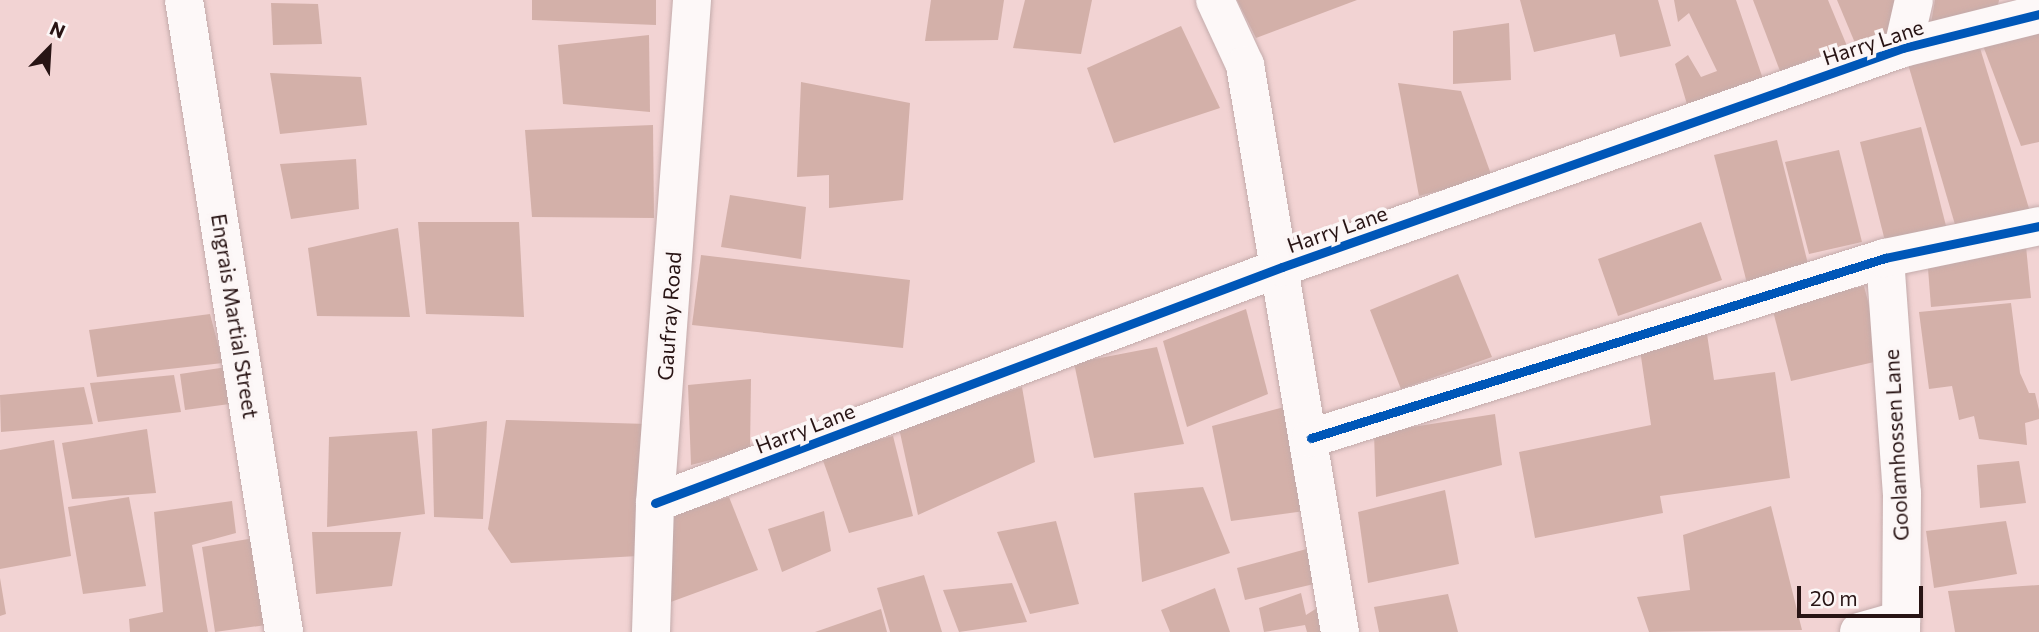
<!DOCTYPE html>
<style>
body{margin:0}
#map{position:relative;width:2039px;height:632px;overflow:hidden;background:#f2d3d3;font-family:Commissioner,sans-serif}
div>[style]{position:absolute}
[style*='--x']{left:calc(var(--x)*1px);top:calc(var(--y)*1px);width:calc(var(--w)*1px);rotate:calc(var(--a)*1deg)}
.building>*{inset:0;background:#d3b0a9}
.roads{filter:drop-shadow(0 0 2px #c3abab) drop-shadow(0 0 2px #c3abab)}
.minor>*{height:38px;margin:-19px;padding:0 19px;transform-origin:19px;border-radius:19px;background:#fdf8f8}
.cycleway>*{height:9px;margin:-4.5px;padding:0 4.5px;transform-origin:4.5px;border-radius:4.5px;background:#0057b8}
span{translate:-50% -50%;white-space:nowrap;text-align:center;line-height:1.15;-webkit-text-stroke:7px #fcf6f6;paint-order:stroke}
.street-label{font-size:21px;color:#281414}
.north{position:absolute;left:14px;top:14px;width:70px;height:70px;-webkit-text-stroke:5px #fcf6f6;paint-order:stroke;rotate:24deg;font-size:19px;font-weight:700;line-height:28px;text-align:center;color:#281414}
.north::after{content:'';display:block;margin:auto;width:24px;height:32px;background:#281414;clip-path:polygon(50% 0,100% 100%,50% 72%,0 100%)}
.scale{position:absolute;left:1797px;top:586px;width:126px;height:32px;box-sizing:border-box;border:4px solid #281414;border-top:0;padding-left:9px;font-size:21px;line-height:24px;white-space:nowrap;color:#281414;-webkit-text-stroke:5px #fcf6f6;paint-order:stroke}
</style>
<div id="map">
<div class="building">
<div style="clip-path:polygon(532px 0,656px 0,656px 25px,532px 20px)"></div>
<div style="clip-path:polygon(931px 0,1004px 0,998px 40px,925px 41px)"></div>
<div style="clip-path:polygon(1025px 0,1092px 0,1081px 54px,1013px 48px)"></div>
<div style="clip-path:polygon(1237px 0,1357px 0,1256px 38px)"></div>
<div style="clip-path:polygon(1520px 0,1658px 0,1671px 46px,1620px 57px,1615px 34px,1534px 52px)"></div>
<div style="clip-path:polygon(1674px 0,1736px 0,1763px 79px,1689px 111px,1675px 64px,1688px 55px,1701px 77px,1717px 71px,1689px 13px,1678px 22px)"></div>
<div style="clip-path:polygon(1753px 0,1828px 0,1847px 46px,1780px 71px)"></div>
<div style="clip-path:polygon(1837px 0,1898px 0,1897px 30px,1855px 43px)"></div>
<div style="clip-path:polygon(1935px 0,1999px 0,1997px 10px,1930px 29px)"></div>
<div style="clip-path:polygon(271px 3px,318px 4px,322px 44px,273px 45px)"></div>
<div style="clip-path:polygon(1509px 23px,1511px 80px,1453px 84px,1453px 31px)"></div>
<div style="clip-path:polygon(1181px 26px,1220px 108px,1114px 143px,1087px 68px)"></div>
<div style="clip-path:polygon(2039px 26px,2039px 142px,2021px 146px,1982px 43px)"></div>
<div style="clip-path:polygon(649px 35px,650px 112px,563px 104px,558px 45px)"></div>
<div style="clip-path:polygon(1980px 48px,2031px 215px,1956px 228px,1908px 64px)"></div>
<div style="clip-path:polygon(270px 73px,361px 77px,367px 125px,280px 134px)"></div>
<div style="clip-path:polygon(801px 82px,910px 103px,903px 200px,829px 208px,829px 175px,797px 177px)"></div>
<div style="clip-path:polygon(1398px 83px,1461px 91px,1492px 177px,1419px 196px)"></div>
<div style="clip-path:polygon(653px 125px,654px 218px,532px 217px,525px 130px)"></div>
<div style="clip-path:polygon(1921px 127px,1946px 226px,1885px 241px,1860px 142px)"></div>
<div style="clip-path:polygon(1777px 140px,1811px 276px,1749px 291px,1714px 155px)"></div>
<div style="clip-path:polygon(1839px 150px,1862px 242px,1809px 254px,1785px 162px)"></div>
<div style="clip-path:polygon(356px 159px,359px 209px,291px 219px,280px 164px)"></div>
<div style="clip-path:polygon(730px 195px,806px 207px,801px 259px,721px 247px)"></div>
<div style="clip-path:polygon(418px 222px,519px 222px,524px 317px,426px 314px)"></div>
<div style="clip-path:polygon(1701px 222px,1722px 280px,1618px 316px,1598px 259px)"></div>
<div style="clip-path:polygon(398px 228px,410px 317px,317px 316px,308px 248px)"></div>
<div style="clip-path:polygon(2025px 236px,2031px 298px,1931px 307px,1927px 256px)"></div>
<div style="clip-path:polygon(701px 255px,910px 280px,903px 348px,692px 325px)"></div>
<div style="clip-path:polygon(1458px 274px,1492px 357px,1401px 389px,1370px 310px)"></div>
<div style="clip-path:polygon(1864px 286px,1883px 360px,1791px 381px,1772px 307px)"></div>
<div style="clip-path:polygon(2011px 303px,2020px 373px,2029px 393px,2035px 393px,2039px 410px,2039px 419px,2025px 423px,2027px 445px,1979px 439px,1974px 416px,1959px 420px,1952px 386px,1929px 389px,1919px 312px)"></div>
<div style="clip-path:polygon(1246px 309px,1268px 394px,1187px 427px,1163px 341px)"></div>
<div style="clip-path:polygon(210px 314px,223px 363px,97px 377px,89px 330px)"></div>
<div style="clip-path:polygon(1707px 334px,1714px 380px,1775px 372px,1790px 478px,1660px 496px,1663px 513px,1535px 538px,1519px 452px,1651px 425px,1639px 343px)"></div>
<div style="clip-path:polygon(1157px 347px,1184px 444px,1094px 458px,1074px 363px)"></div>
<div style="clip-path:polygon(227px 367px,237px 403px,185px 410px,180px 374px)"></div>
<div style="clip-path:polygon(174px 375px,181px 412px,98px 422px,90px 383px)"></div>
<div style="clip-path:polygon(751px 379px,750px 450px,691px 465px,688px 385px)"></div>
<div style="clip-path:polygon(84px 387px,93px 424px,1px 432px,0 395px)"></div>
<div style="clip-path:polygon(1022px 387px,1035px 462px,918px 515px,899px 428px)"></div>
<div style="clip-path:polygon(1292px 405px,1312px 510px,1231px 521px,1212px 426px)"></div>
<div style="clip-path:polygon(1495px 414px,1502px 465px,1376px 497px,1374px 433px)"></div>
<div style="clip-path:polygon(506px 420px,648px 424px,638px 556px,511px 563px,488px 529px)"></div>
<div style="clip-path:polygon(487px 421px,483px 519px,434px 517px,432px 429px)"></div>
<div style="clip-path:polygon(147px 429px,156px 493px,72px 499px,62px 443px)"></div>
<div style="clip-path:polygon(417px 431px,425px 514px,327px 527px,329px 437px)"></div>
<div style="clip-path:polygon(893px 436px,913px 516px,849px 533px,821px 455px)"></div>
<div style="clip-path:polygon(54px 440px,71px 556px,0 569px,0 450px)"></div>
<div style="clip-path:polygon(2019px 461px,2026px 503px,1980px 508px,1977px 465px)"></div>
<div style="clip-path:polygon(1203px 487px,1230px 553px,1142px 582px,1134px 493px)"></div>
<div style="clip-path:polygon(1445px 490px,1459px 564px,1368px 583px,1358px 512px)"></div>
<div style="clip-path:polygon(129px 497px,146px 586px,83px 594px,68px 507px)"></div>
<div style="clip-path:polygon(729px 497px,758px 570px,668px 603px,666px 517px)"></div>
<div style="clip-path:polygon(232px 501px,236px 533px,192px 545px,208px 632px,130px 632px,129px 619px,163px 612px,154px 512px)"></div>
<div style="clip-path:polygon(1771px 506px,1802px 630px,1649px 632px,1637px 597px,1690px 590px,1683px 535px)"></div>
<div style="clip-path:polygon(824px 511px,831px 551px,782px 572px,768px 529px)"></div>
<div style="clip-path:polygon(1056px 521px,1079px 604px,1030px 614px,997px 532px)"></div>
<div style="clip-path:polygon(2006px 521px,2017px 574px,1934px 588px,1926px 531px)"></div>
<div style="clip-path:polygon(312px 532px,401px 532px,392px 586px,316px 594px)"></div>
<div style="clip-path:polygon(254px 538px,266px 625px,215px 632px,202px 547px)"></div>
<div style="clip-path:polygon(1321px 545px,1327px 581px,1245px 600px,1237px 568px)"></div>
<div style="clip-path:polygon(924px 575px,942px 632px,890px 632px,877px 588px)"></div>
<div style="clip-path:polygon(0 578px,6px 614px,0 616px)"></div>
<div style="clip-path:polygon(1012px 583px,1027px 622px,959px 632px,943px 590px)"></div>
<div style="clip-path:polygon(2039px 585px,2039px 632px,1955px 632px,1948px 591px)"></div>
<div style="clip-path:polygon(1215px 588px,1230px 632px,1170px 632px,1161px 610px)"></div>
<div style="clip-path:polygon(1301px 593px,1306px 615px,1325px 603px,1331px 632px,1307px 632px,1305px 625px,1264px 632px,1259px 608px)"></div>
<div style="clip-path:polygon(1448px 594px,1458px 632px,1379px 632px,1374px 607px)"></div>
<div style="clip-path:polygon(881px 609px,887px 632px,815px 632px)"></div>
</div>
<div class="roads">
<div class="minor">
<div style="--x:184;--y:0;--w:640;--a:81.01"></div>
<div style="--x:1215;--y:0;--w:72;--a:65.2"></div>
<div style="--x:1245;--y:65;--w:575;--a:80.49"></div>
<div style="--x:1903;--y:48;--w:49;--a:-77.1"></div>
<div style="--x:1885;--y:258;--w:236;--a:85.9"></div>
<div style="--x:1902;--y:493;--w:139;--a:90.4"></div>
<div style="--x:1311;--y:438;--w:602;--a:-17.41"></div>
<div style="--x:1885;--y:258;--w:157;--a:-11.7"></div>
<div style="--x:655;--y:503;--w:670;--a:-20.63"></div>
<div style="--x:1282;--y:267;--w:658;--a:-19.43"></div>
<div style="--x:1903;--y:48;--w:140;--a:-14"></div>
<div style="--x:651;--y:632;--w:129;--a:-88.2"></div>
<div style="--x:655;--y:503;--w:504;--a:-85.79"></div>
<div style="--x:1859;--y:632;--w:44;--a:-15.9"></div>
</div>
</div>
<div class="cycleway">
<div style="--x:1311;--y:438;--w:602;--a:-17.41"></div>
<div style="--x:1885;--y:258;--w:157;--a:-11.7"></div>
<div style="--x:655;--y:503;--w:670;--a:-20.63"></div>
<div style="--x:1282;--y:267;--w:658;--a:-19.43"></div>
<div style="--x:1903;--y:48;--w:140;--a:-14"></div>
</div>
<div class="street-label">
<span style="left:1873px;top:42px;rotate:-18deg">Harry Lane</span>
<span style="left:1337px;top:229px;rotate:-19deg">Harry Lane</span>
<span style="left:235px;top:316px;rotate:81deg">Engrais Martial Street</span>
<span style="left:669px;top:316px;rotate:-86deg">Gaufray Road</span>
<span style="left:805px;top:428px;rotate:-21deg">Harry Lane</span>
<span style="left:1896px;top:445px;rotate:-93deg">Goolamhossen Lane</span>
</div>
<div class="north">N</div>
<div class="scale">20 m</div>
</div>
